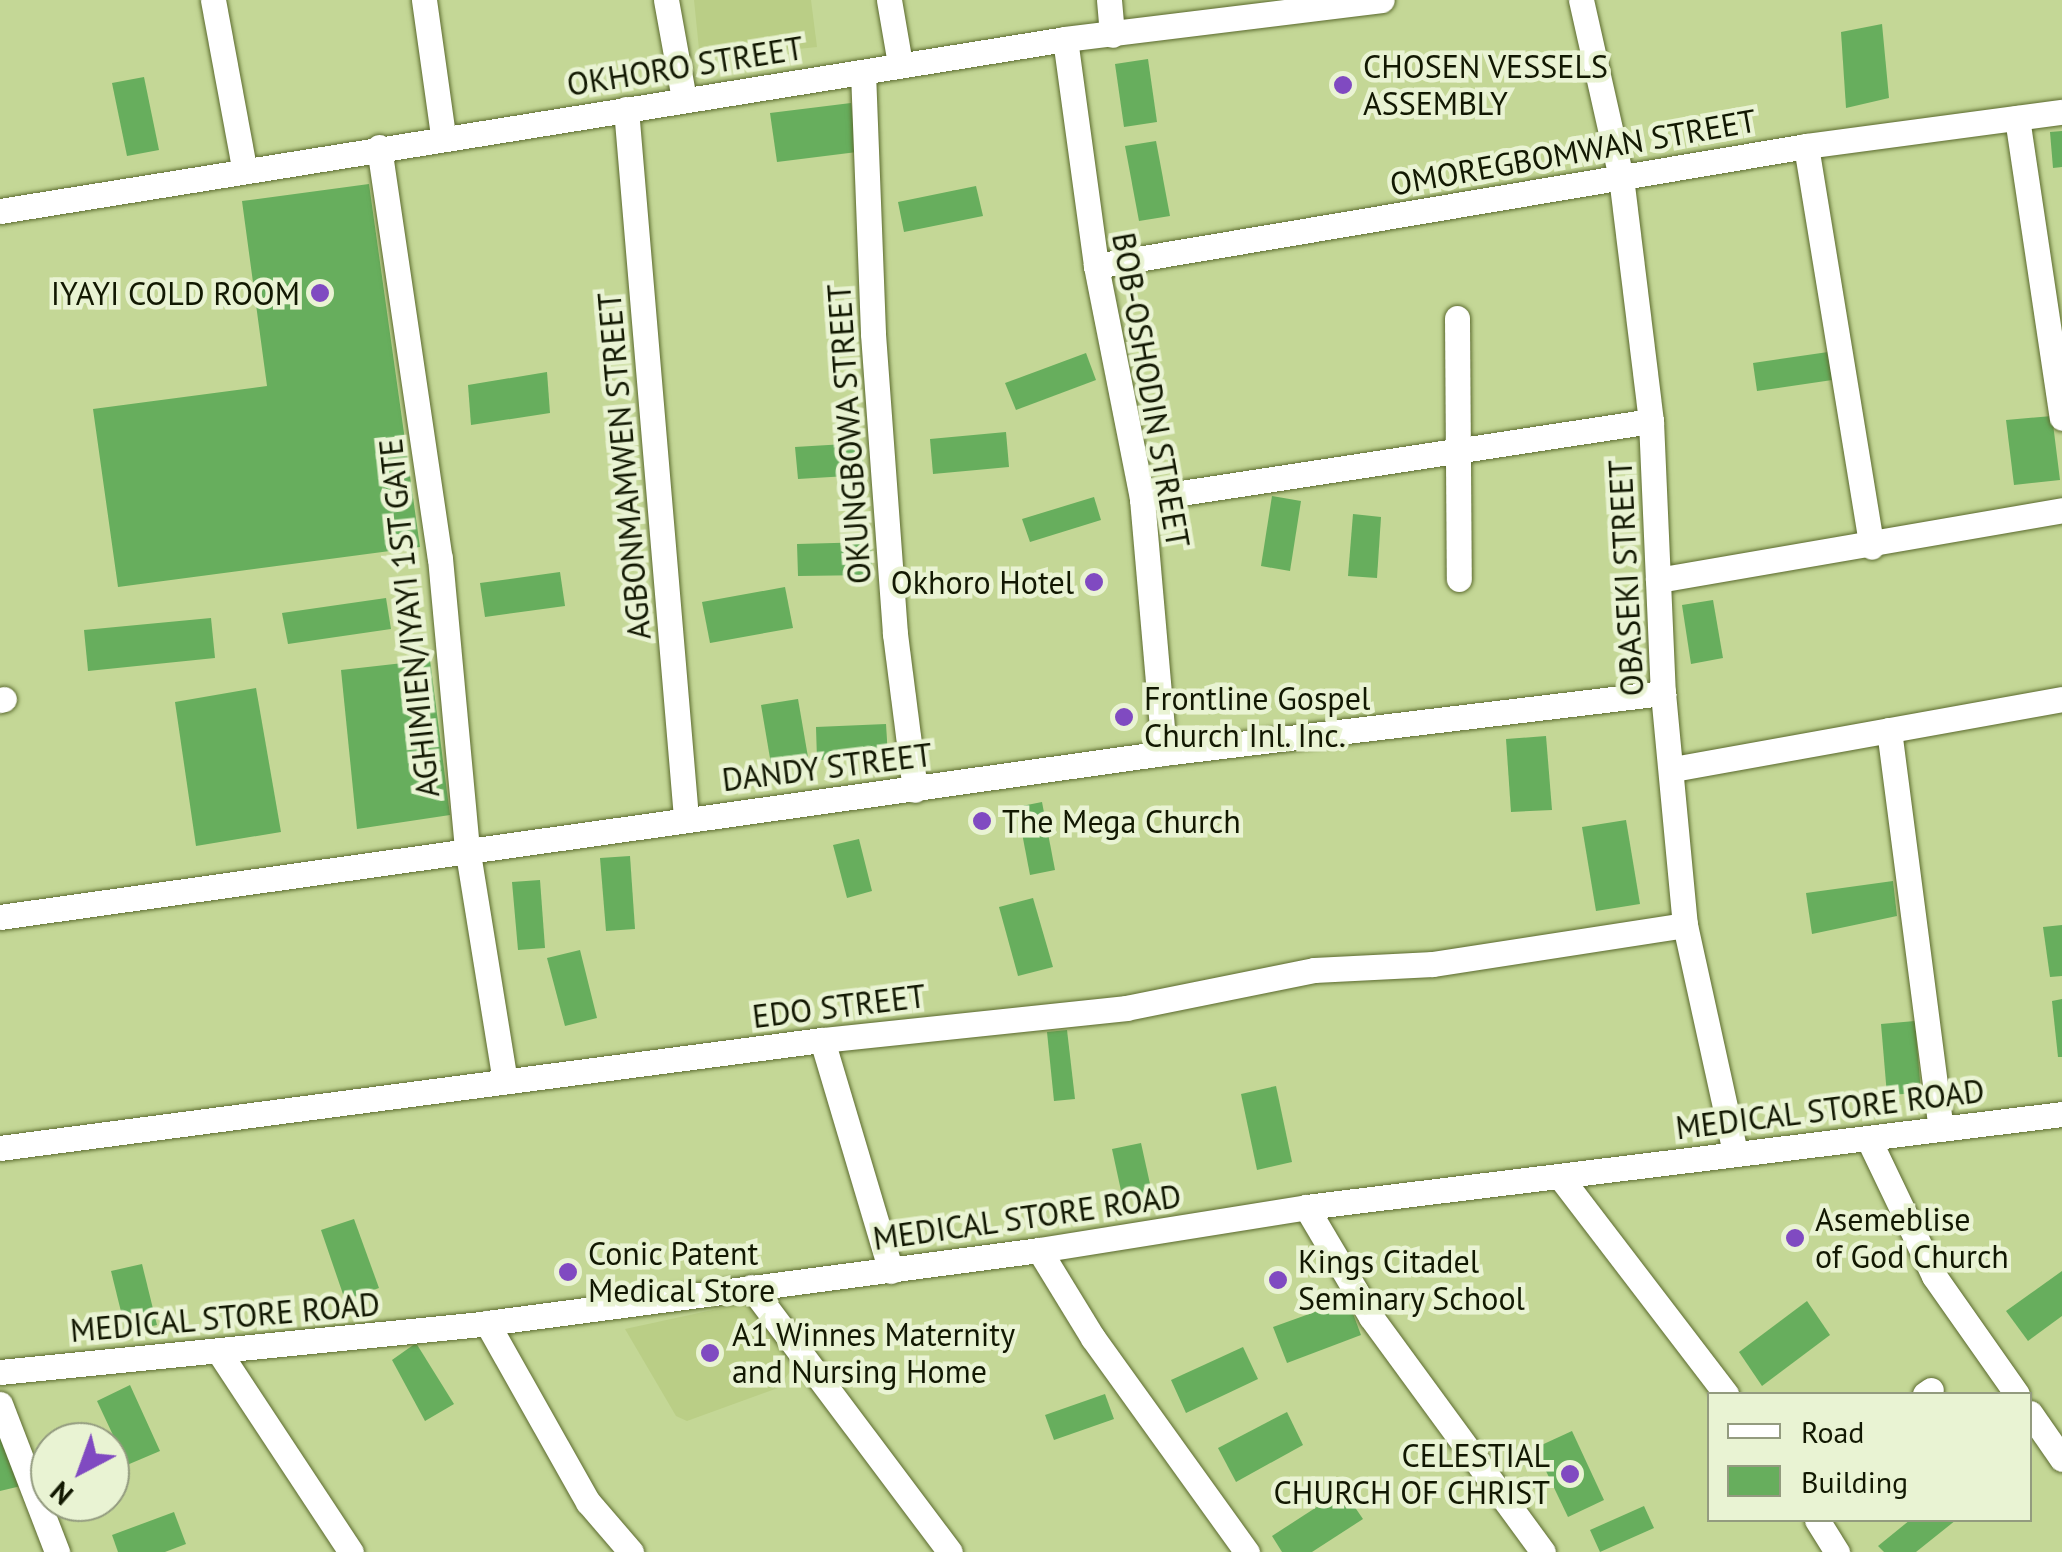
<!DOCTYPE html>
<style>
body{margin:0}
#map{position:relative;width:2062px;height:1552px;overflow:hidden;background:#c4d796;font-family:"PT Sans",sans-serif}
div>[style]{position:absolute}
[style*='--x']{left:calc(var(--x)*1px);top:calc(var(--y)*1px);width:calc(var(--w)*1px);rotate:calc(var(--a)*1deg)}
.built>*{inset:0;background:#bace86}
.building>*{inset:0;background:#67ae5d}
.roads{filter:drop-shadow(0 0 2px #5b6a2e) drop-shadow(0 0 2px #5b6a2e)}
.minor>*{height:25px;margin:-12.5px;padding:0 12.5px;transform-origin:12.5px;border-radius:12.5px;background:#fff}
.dots>*{width:28px;height:28px;translate:-50% -50%;box-sizing:border-box;border:5px solid #e9f3d3;border-radius:50%}
span{translate:-50% -50%;white-space:nowrap;text-align:center;line-height:1.15;-webkit-text-stroke:9px #e9f3d3;paint-order:stroke}
.street-label{font-size:32px;color:#121802}
.poi-label{font-size:32px;color:#121802}
.left{translate:0 -50%;text-align:left}
.right{translate:-100% -50%;text-align:right}
.legend{position:absolute;left:1707px;top:1392px;width:325px;height:130px;box-sizing:border-box;background:#e9f3d3;border:2px solid #939b7f;margin:0;padding:12px 18px;list-style:none;font-size:30px;color:#121802}
.legend li{display:flex;align-items:center;gap:20px;height:50px}
.legend b{width:50px;border:2px solid #939b7f}
.north{position:absolute;left:30px;top:1422px;width:100px;height:100px;box-sizing:border-box;background:#e9f3d3;border:2px solid #939b7f;border-radius:50%;rotate:221deg;font-size:28px;font-weight:700;line-height:40px;text-align:center;color:#121802}
.north::after{content:'';display:block;margin:auto;width:35px;height:45px;background:#804ac1;clip-path:polygon(50% 0,100% 100%,50% 72%,0 100%)}
</style>
<div id="map">
<div class="built">
<div style="clip-path:polygon(694px 0,811px 0,817px 47px,700px 59px)"></div>
<div style="clip-path:polygon(754px 1301px,792px 1369px,778px 1388px,687px 1421px,676px 1416px,625px 1329px)"></div>
</div>
<div class="building">
<div style="clip-path:polygon(1882px 24px,1889px 98px,1846px 108px,1841px 32px)"></div>
<div style="clip-path:polygon(1148px 59px,1157px 122px,1124px 127px,1115px 64px)"></div>
<div style="clip-path:polygon(144px 77px,159px 150px,127px 156px,112px 83px)"></div>
<div style="clip-path:polygon(851px 103px,857px 152px,777px 162px,770px 113px)"></div>
<div style="clip-path:polygon(2062px 131px,2062px 167px,2053px 168px,2050px 132px)"></div>
<div style="clip-path:polygon(1156px 141px,1170px 216px,1139px 221px,1125px 146px)"></div>
<div style="clip-path:polygon(369px 184px,420px 547px,118px 587px,93px 409px,267px 386px,242px 201px)"></div>
<div style="clip-path:polygon(976px 186px,983px 216px,904px 232px,898px 202px)"></div>
<div style="clip-path:polygon(1835px 351px,1839px 379px,1757px 391px,1753px 363px)"></div>
<div style="clip-path:polygon(1086px 353px,1096px 380px,1016px 410px,1005px 383px)"></div>
<div style="clip-path:polygon(547px 372px,550px 413px,471px 425px,468px 385px)"></div>
<div style="clip-path:polygon(2052px 416px,2060px 480px,2014px 485px,2006px 420px)"></div>
<div style="clip-path:polygon(1006px 432px,1009px 467px,933px 474px,930px 439px)"></div>
<div style="clip-path:polygon(862px 443px,864px 475px,798px 479px,795px 447px)"></div>
<div style="clip-path:polygon(1272px 496px,1301px 501px,1290px 571px,1261px 566px)"></div>
<div style="clip-path:polygon(1094px 497px,1101px 520px,1030px 542px,1022px 519px)"></div>
<div style="clip-path:polygon(1353px 514px,1381px 517px,1377px 578px,1348px 576px)"></div>
<div style="clip-path:polygon(871px 542px,872px 575px,798px 576px,797px 544px)"></div>
<div style="clip-path:polygon(560px 572px,565px 606px,485px 617px,480px 583px)"></div>
<div style="clip-path:polygon(785px 587px,793px 628px,710px 643px,702px 602px)"></div>
<div style="clip-path:polygon(386px 598px,391px 629px,288px 644px,282px 613px)"></div>
<div style="clip-path:polygon(1713px 600px,1723px 658px,1691px 664px,1682px 605px)"></div>
<div style="clip-path:polygon(211px 618px,215px 658px,88px 671px,84px 630px)"></div>
<div style="clip-path:polygon(430px 660px,450px 815px,357px 829px,341px 670px)"></div>
<div style="clip-path:polygon(256px 688px,281px 832px,196px 846px,175px 702px)"></div>
<div style="clip-path:polygon(798px 699px,809px 763px,772px 770px,761px 705px)"></div>
<div style="clip-path:polygon(886px 724px,888px 757px,817px 760px,816px 727px)"></div>
<div style="clip-path:polygon(1546px 736px,1552px 810px,1511px 812px,1506px 739px)"></div>
<div style="clip-path:polygon(1042px 802px,1055px 870px,1030px 875px,1017px 807px)"></div>
<div style="clip-path:polygon(1626px 820px,1640px 904px,1596px 911px,1582px 827px)"></div>
<div style="clip-path:polygon(859px 839px,872px 891px,847px 898px,833px 845px)"></div>
<div style="clip-path:polygon(630px 856px,635px 929px,606px 931px,600px 858px)"></div>
<div style="clip-path:polygon(540px 880px,545px 948px,518px 950px,512px 882px)"></div>
<div style="clip-path:polygon(1893px 881px,1897px 916px,1812px 934px,1806px 893px)"></div>
<div style="clip-path:polygon(1033px 898px,1053px 967px,1018px 976px,999px 907px)"></div>
<div style="clip-path:polygon(2062px 925px,2062px 976px,2050px 977px,2043px 927px)"></div>
<div style="clip-path:polygon(580px 950px,597px 1018px,565px 1026px,547px 958px)"></div>
<div style="clip-path:polygon(2062px 999px,2062px 1057px,2058px 1057px,2052px 1001px)"></div>
<div style="clip-path:polygon(1915px 1021px,1921px 1093px,1887px 1095px,1881px 1024px)"></div>
<div style="clip-path:polygon(1067px 1030px,1075px 1099px,1054px 1101px,1047px 1032px)"></div>
<div style="clip-path:polygon(1276px 1086px,1292px 1162px,1257px 1170px,1241px 1094px)"></div>
<div style="clip-path:polygon(1141px 1143px,1152px 1193px,1123px 1200px,1112px 1149px)"></div>
<div style="clip-path:polygon(354px 1219px,379px 1288px,345px 1300px,321px 1230px)"></div>
<div style="clip-path:polygon(142px 1264px,157px 1325px,126px 1332px,111px 1271px)"></div>
<div style="clip-path:polygon(2062px 1271px,2062px 1316px,2028px 1341px,2006px 1311px)"></div>
<div style="clip-path:polygon(1348px 1300px,1361px 1335px,1287px 1363px,1273px 1327px)"></div>
<div style="clip-path:polygon(1807px 1301px,1830px 1335px,1762px 1386px,1739px 1352px)"></div>
<div style="clip-path:polygon(416px 1343px,454px 1404px,425px 1421px,392px 1360px)"></div>
<div style="clip-path:polygon(1243px 1347px,1258px 1379px,1186px 1413px,1171px 1380px)"></div>
<div style="clip-path:polygon(130px 1385px,160px 1451px,127px 1465px,97px 1401px)"></div>
<div style="clip-path:polygon(1105px 1394px,1114px 1419px,1054px 1440px,1045px 1415px)"></div>
<div style="clip-path:polygon(1287px 1412px,1303px 1445px,1236px 1482px,1218px 1448px)"></div>
<div style="clip-path:polygon(0 1415px,21px 1486px,0 1491px)"></div>
<div style="clip-path:polygon(1572px 1431px,1604px 1500px,1568px 1517px,1535px 1448px)"></div>
<div style="clip-path:polygon(1343px 1490px,1363px 1519px,1312px 1552px,1282px 1552px,1272px 1536px)"></div>
<div style="clip-path:polygon(1644px 1506px,1654px 1528px,1600px 1552px,1590px 1530px)"></div>
<div style="clip-path:polygon(174px 1512px,186px 1544px,165px 1552px,118px 1552px,112px 1535px)"></div>
<div style="clip-path:polygon(1910px 1520px,1956px 1520px,1916px 1552px,1884px 1552px,1878px 1546px)"></div>
</div>
<div class="roads">
<div class="minor">
<div style="--x:213;--y:0;--w:171;--a:79.5"></div>
<div style="--x:424;--y:0;--w:136;--a:82"></div>
<div style="--x:666;--y:0;--w:101;--a:79.7"></div>
<div style="--x:889;--y:0;--w:65;--a:80.2"></div>
<div style="--x:1109;--y:0;--w:35;--a:85"></div>
<div style="--x:1581;--y:0;--w:181;--a:77.3"></div>
<div style="--x:1621;--y:177;--w:246;--a:83"></div>
<div style="--x:1651;--y:421;--w:272;--a:87.5"></div>
<div style="--x:1663;--y:693;--w:233;--a:84.6"></div>
<div style="--x:1685;--y:925;--w:232;--a:77.6"></div>
<div style="--x:1065;--y:39;--w:229;--a:82.2"></div>
<div style="--x:1096;--y:266;--w:237;--a:78.8"></div>
<div style="--x:1142;--y:499;--w:255;--a:85"></div>
<div style="--x:863;--y:72;--w:262;--a:87.8"></div>
<div style="--x:873;--y:334;--w:301;--a:85.8"></div>
<div style="--x:895;--y:634;--w:157;--a:82.7"></div>
<div style="--x:626;--y:109;--w:711;--a:85.16"></div>
<div style="--x:2017;--y:118;--w:303;--a:81.5"></div>
<div style="--x:1806;--y:146;--w:406;--a:80.7"></div>
<div style="--x:379;--y:147;--w:416;--a:81.6"></div>
<div style="--x:440;--y:558;--w:290;--a:84.7"></div>
<div style="--x:467;--y:847;--w:237;--a:80.8"></div>
<div style="--x:0;--y:211;--w:1079;--a:-9.17"></div>
<div style="--x:1065;--y:39;--w:319;--a:-7"></div>
<div style="--x:1096;--y:266;--w:720;--a:-9.59"></div>
<div style="--x:1806;--y:146;--w:258;--a:-7.6"></div>
<div style="--x:1457;--y:318;--w:261;--a:89.6"></div>
<div style="--x:1142;--y:499;--w:515;--a:-8.71"></div>
<div style="--x:1658;--y:580;--w:410;--a:-9.8"></div>
<div style="--x:0;--y:700;--w:4;--a:-14"></div>
<div style="--x:1889;--y:730;--w:401;--a:82.6"></div>
<div style="--x:1673;--y:769;--w:395;--a:-10.2"></div>
<div style="--x:0;--y:917;--w:1175;--a:-8.02"></div>
<div style="--x:1164;--y:753;--w:503;--a:-6.86"></div>
<div style="--x:822;--y:1040;--w:241;--a:73.4"></div>
<div style="--x:1868;--y:1138;--w:153;--a:64.4"></div>
<div style="--x:1934;--y:1276;--w:144;--a:54.9"></div>
<div style="--x:0;--y:1148;--w:829;--a:-7.49"></div>
<div style="--x:822;--y:1040;--w:306;--a:-6"></div>
<div style="--x:1126;--y:1008;--w:192;--a:-11.4"></div>
<div style="--x:1314;--y:970;--w:119;--a:-2.9"></div>
<div style="--x:1433;--y:964;--w:255;--a:-8.8"></div>
<div style="--x:1561;--y:1178;--w:272;--a:52.6"></div>
<div style="--x:1306;--y:1207;--w:128;--a:59.4"></div>
<div style="--x:1371;--y:1317;--w:291;--a:53.8"></div>
<div style="--x:1039;--y:1250;--w:103;--a:58.5"></div>
<div style="--x:1093;--y:1338;--w:264;--a:54.3"></div>
<div style="--x:751;--y:1287;--w:331;--a:53.1"></div>
<div style="--x:487;--y:1323;--w:206;--a:60.6"></div>
<div style="--x:588;--y:1502;--w:66;--a:49.3"></div>
<div style="--x:221;--y:1355;--w:236;--a:56.6"></div>
<div style="--x:0;--y:1372;--w:489;--a:-5.7"></div>
<div style="--x:487;--y:1323;--w:557;--a:-7.53"></div>
<div style="--x:1039;--y:1250;--w:270;--a:-9.1"></div>
<div style="--x:1306;--y:1207;--w:762;--a:-7.01"></div>
<div style="--x:1925;--y:1394;--w:7;--a:-34"></div>
<div style="--x:0;--y:1404;--w:159;--a:68.9"></div>
<div style="--x:2030;--y:1413;--w:56;--a:55.2"></div>
<div style="--x:1817;--y:1520;--w:38;--a:58"></div>
</div>
</div>
<div class="dots">
<div style="left:1343px;top:85px;background:#804ac1"></div>
<div style="left:320px;top:293px;background:#804ac1"></div>
<div style="left:1094px;top:582px;background:#804ac1"></div>
<div style="left:1124px;top:717px;background:#804ac1"></div>
<div style="left:982px;top:821px;background:#804ac1"></div>
<div style="left:1795px;top:1238px;background:#804ac1"></div>
<div style="left:568px;top:1272px;background:#804ac1"></div>
<div style="left:1278px;top:1280px;background:#804ac1"></div>
<div style="left:710px;top:1353px;background:#804ac1"></div>
<div style="left:1570px;top:1474px;background:#804ac1"></div>
</div>
<div class="street-label">
<span style="left:685px;top:66px;rotate:-9deg">OKHORO STREET</span>
<span style="left:1573px;top:152px;rotate:-10deg">OMOREGBOMWAN STREET</span>
<span style="left:1151px;top:390px;rotate:80deg">BOB-OSHODIN STREET</span>
<span style="left:849px;top:434px;rotate:-94deg">OKUNGBOWA STREET</span>
<span style="left:624px;top:466px;rotate:-95deg">AGBONMAMWEN STREET</span>
<span style="left:1626px;top:578px;rotate:-93deg">OBASEKI STREET</span>
<span style="left:409px;top:618px;rotate:-96deg">AGHIMIEN/IYAYI 1ST GATE</span>
<span style="left:827px;top:767px;rotate:-7deg">DANDY STREET</span>
<span style="left:839px;top:1006px;rotate:-7deg">EDO STREET</span>
<span style="left:1830px;top:1109px;rotate:-7deg">MEDICAL STORE ROAD</span>
<span style="left:1027px;top:1217px;rotate:-8deg">MEDICAL STORE ROAD</span>
<span style="left:225px;top:1317px;rotate:-5deg">MEDICAL STORE ROAD</span>
</div>
<div class="poi-label">
<span class="left" style="left:1363px;top:85px">CHOSEN VESSELS<br>ASSEMBLY</span>
<span class="right" style="left:300px;top:293px">IYAYI COLD ROOM</span>
<span class="right" style="left:1074px;top:582px">Okhoro Hotel</span>
<span class="left" style="left:1144px;top:717px">Frontline Gospel<br>Church Inl. Inc.</span>
<span class="left" style="left:1002px;top:821px">The Mega Church</span>
<span class="left" style="left:1815px;top:1238px">Asemeblise<br>of God Church</span>
<span class="left" style="left:588px;top:1272px">Conic Patent<br>Medical Store</span>
<span class="left" style="left:1298px;top:1280px">Kings Citadel<br>Seminary School</span>
<span class="left" style="left:732px;top:1353px">A1 Winnes Maternity<br>and Nursing Home</span>
<span class="right" style="left:1550px;top:1474px">CELESTIAL<br>CHURCH OF CHRIST</span>
</div>
<ul class="legend">
<li><b style="height:12px;background:#fff"></b>Road</li>
<li><b style="height:28px;background:#67ae5d"></b>Building</li>
</ul>
<div class="north">N</div>
</div>
